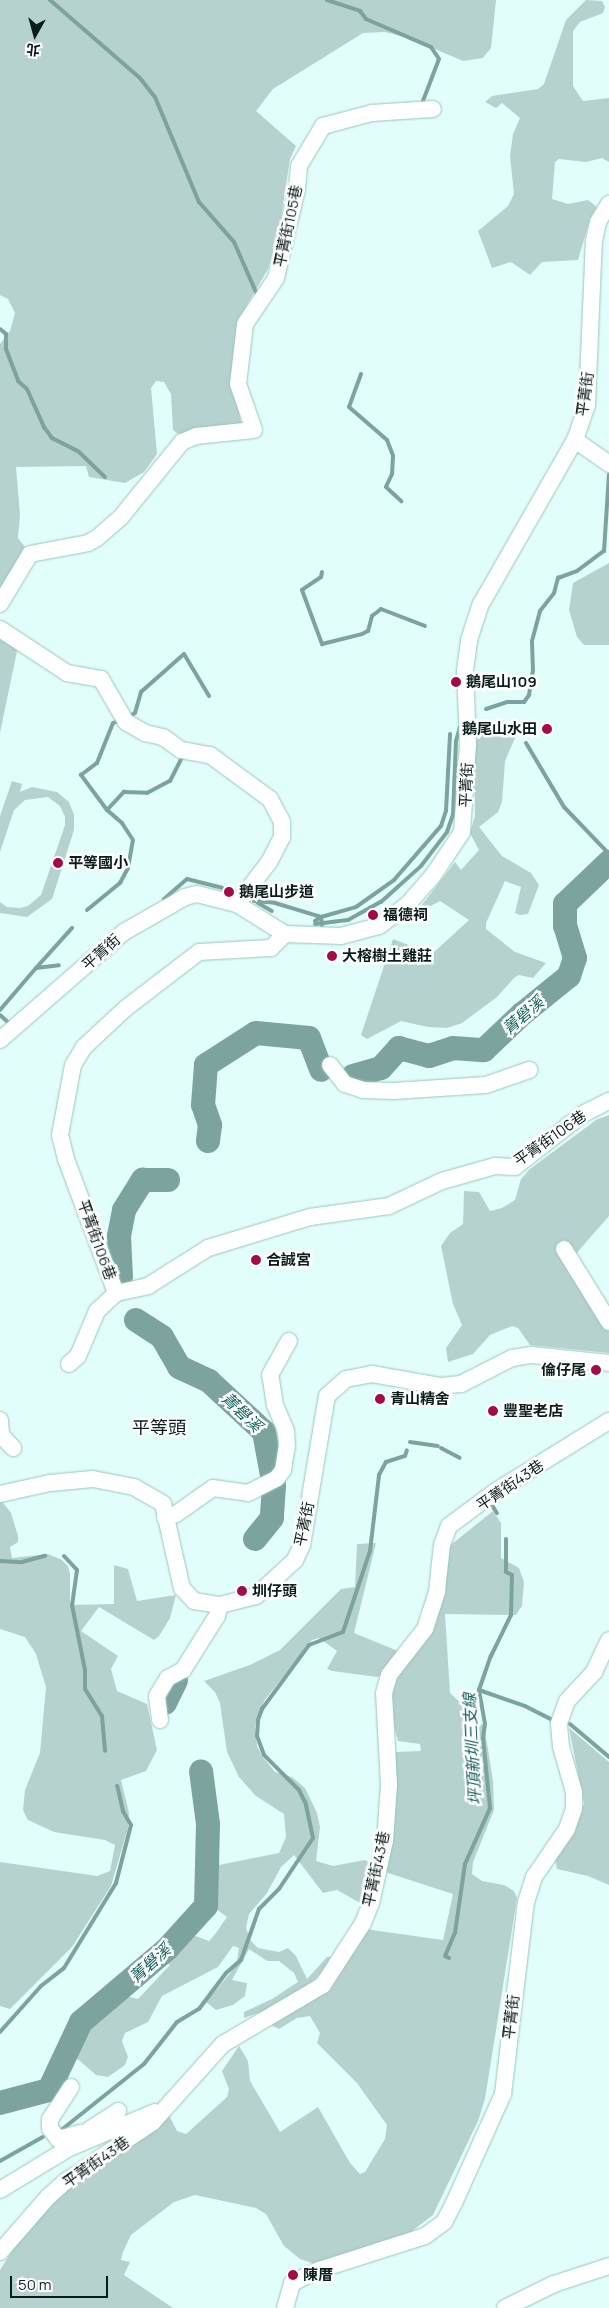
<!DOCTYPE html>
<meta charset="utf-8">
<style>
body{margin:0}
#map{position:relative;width:609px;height:2308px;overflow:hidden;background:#e2fefa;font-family:Manrope,"Noto Sans TC",sans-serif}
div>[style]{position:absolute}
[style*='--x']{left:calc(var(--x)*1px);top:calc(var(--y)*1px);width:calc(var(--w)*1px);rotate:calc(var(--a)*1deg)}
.green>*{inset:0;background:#b6d2ce}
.stream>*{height:4px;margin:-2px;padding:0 2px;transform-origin:2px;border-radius:2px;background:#7ca39e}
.river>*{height:24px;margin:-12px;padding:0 12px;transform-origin:12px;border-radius:12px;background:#7ca39e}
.roads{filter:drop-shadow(0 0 1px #98c6c1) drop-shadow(0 0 1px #98c6c1)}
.minor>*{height:16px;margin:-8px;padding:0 8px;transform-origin:8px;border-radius:8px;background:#fff}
.dots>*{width:14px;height:14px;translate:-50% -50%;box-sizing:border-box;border:2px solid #fff;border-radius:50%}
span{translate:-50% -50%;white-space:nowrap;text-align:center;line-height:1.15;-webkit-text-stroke:5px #fff;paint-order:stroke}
.street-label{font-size:15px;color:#0a1d1b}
.poi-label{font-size:15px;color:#0a1d1b;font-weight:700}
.left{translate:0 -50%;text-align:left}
.right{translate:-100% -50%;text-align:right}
.water-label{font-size:16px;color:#12615c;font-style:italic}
.quarter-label{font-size:18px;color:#0a1d1b}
.north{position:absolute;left:10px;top:10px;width:50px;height:50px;-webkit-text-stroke:4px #fff;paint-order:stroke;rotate:187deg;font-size:14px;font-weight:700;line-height:20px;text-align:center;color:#0a1d1b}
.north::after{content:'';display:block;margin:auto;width:18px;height:22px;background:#0a1d1b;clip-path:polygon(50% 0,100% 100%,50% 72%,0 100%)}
.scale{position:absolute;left:10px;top:2276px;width:98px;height:22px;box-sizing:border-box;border:2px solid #0a1d1b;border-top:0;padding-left:6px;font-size:15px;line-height:18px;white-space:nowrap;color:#0a1d1b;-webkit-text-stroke:4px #fff;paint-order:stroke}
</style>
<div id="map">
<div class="green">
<div style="clip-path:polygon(0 0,496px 0,491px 48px,483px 58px,463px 61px,409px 38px,385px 32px,363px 33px,273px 89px,256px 111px,296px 146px,290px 159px,278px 238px,268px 269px,238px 320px,232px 379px,241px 423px,178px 434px,173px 430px,171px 394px,164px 382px,156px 381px,151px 388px,157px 454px,144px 472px,125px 483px,89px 477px,86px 466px,16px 467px,20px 515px,18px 538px,25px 547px,0 593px,0 344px,10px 331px,15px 313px,8px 299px,0 295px)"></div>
<div style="clip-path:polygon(586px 0,602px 1px,605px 7px,603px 13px,580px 22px,573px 31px,573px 86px,583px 101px,609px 98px,609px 162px,602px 158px,586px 162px,559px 159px,555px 162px,552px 199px,568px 204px,588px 200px,597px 207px,590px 219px,578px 260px,542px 262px,530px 275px,511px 262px,492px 268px,478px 231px,508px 206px,514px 194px,510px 156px,513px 134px,520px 118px,502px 103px,496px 108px,485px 102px,492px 96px,538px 89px,544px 84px,566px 20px)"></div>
<div style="clip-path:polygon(609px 563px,609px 645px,584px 645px,577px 637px,569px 610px,573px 583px)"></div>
<div style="clip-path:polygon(0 635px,14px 644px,17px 651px,0 733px)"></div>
<div style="clip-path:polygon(505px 722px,514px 724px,518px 731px,505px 761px,502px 802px,498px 812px,479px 827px,502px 856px,531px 873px,539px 885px,528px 914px,520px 915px,515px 913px,521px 887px,505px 881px,486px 923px,486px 929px,515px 952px,546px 963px,533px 978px,519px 975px,514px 978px,497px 997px,462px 1023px,447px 1028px,428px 1027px,401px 1021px,367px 1039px,361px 1035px,393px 939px,432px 954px,469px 920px,440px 901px,415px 914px,455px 862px,461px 870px,479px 850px,470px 833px,475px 816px,474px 742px,495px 725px)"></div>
<div style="clip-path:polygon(12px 781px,22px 784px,20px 792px,32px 787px,57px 792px,69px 802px,74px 815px,74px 830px,52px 899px,27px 917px,0 913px,0 902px,7px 907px,20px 908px,28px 906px,41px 895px,65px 825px,65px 817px,60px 806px,48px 797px,25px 800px,14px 810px,0 852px,0 816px)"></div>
<div style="clip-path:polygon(609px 1115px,609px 1216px,574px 1256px,609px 1328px,609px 1353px,530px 1345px,518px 1328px,512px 1326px,490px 1335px,473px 1354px,448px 1362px,446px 1348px,462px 1325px,453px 1304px,441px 1246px,450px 1233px,463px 1224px,464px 1191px,479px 1192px,490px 1211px,502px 1208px,515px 1200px,521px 1179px,530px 1169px,596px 1120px)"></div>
<div style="clip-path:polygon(0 1499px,11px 1513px,18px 1536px,18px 1542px,10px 1547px,12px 1558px,48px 1554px,62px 1560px,68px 1566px,70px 1574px,70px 1605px,114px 1604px,114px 1565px,128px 1569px,137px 1601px,176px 1595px,170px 1618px,159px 1636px,154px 1640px,99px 1607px,81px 1631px,118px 1656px,111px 1669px,117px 1691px,147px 1704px,157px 1750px,146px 1771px,121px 1780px,129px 1813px,128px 1828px,111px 1886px,72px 1947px,10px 2009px,0 2006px,0 1862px,97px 1876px,110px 1871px,115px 1845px,105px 1840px,54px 1832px,28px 1820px,23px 1810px,25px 1790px,40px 1753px,46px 1687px,36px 1654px,25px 1637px,0 1629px)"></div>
<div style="clip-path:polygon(493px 1511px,501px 1523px,501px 1558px,519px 1568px,524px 1582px,522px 1606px,516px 1615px,445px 1614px,450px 1693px,468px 1710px,474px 1709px,477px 1725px,484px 1724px,493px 1781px,494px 1810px,473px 1862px,472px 1874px,482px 1881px,504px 1885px,514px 1891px,517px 1898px,485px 2099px,478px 2121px,433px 2215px,408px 2234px,318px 2265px,300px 2259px,284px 2246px,266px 2214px,256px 2208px,195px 2195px,174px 2202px,131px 2235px,123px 2252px,121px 2260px,130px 2262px,124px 2275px,173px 2308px,0 2308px,0 2270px,28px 2226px,62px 2190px,167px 2111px,177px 2131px,186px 2134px,227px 2097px,229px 2089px,222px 2071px,239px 2046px,248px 2061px,250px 2081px,280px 2132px,318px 2107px,350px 2163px,360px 2174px,365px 2172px,385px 2139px,387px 2125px,357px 2083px,317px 2043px,320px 2033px,310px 2016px,297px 2018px,279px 2029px,271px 2025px,302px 2005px,365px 1929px,443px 1940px,453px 1894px,385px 1872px,395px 1798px,396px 1752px,421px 1751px,420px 1744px,398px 1741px,389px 1707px,392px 1692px,447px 1548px)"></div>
<div style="clip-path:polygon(376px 1543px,354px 1633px,398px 1651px,387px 1673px,377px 1677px,332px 1671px,327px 1669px,337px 1651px,319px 1638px,312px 1640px,264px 1701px,255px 1726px,257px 1746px,262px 1756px,275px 1772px,292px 1777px,305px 1788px,317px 1813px,320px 1827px,316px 1861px,333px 1866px,365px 1860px,374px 1865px,362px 1904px,337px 1890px,323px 1893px,294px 1855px,281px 1867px,267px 1893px,249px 1914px,246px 1928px,251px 1941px,258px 1948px,279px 1952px,288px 1948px,296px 1956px,307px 1979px,327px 1957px,331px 1957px,322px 1972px,305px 1989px,267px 2010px,244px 2018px,244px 2012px,272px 1999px,298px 1982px,294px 1973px,279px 1961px,267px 1961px,249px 1949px,232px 1980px,247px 1983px,245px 1996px,233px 2005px,216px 2010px,206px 2002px,236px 1966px,239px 1948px,233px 1946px,218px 1967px,162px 1996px,148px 2022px,125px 2033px,122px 2041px,128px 2057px,125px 2065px,108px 2077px,96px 2075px,73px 2055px,78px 2036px,88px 2023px,119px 1994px,138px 1999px,170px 1965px,162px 1960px,162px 1957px,185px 1932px,209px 1941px,216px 1933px,227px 1917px,216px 1909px,215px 1903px,219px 1865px,279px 1853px,286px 1837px,284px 1814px,256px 1796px,239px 1777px,227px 1752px,220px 1703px,215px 1692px,204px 1681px,250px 1665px,280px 1650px,341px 1589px,355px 1587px,357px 1544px)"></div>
<div style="clip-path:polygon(569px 1728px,609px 1762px,609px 1885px,588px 1876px,557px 1869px,555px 1860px,584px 1804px)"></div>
</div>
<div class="stream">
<div style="--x:50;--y:0;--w:119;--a:40.9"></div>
<div style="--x:140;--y:78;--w:24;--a:52"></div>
<div style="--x:155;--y:97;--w:114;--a:67.3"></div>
<div style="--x:199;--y:202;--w:53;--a:48.8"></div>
<div style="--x:234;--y:242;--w:55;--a:66.3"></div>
<div style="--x:327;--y:0;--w:35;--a:18"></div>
<div style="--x:360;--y:11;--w:10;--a:53"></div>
<div style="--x:366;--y:19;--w:71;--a:23.3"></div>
<div style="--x:431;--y:47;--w:14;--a:56"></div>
<div style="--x:439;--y:59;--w:45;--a:110.9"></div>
<div style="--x:0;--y:329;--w:8;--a:40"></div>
<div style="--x:6;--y:334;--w:15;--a:90"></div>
<div style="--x:6;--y:349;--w:34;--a:69"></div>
<div style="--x:18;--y:381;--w:12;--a:42"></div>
<div style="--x:27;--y:389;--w:42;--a:65.9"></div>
<div style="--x:44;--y:427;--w:14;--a:54"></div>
<div style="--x:52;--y:438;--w:30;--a:27"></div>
<div style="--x:79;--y:452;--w:36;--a:44"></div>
<div style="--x:361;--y:374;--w:35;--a:110"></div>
<div style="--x:349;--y:407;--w:50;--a:41"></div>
<div style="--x:387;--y:440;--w:17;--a:69"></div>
<div style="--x:393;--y:456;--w:18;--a:93"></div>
<div style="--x:392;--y:474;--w:14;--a:115"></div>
<div style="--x:386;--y:487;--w:21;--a:43"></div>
<div style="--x:322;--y:572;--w:5;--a:101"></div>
<div style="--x:321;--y:577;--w:23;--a:146"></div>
<div style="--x:302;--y:590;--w:58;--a:69.7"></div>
<div style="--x:322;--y:644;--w:41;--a:-14"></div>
<div style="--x:362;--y:634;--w:7;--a:-27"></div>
<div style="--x:368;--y:631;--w:16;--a:-75"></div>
<div style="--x:372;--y:616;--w:11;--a:-38"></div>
<div style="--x:381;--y:609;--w:47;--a:21.1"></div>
<div style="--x:486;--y:709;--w:22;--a:-18"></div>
<div style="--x:507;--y:702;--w:17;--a:0"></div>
<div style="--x:524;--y:702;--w:9;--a:-54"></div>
<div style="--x:529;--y:695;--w:24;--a:-81"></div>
<div style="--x:533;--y:671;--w:30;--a:-92"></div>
<div style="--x:532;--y:641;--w:31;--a:-75"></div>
<div style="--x:540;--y:611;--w:23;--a:-52"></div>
<div style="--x:554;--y:593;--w:16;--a:-75"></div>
<div style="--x:558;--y:578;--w:20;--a:-20"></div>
<div style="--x:577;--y:571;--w:34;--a:-37"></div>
<div style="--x:604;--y:551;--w:77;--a:-86.3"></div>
<div style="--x:128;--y:717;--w:8;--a:-30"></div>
<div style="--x:135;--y:713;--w:22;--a:-74"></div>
<div style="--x:141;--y:692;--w:57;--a:-41.5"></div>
<div style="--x:184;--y:654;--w:49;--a:59.2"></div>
<div style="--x:526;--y:743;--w:74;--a:59.3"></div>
<div style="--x:564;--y:807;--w:65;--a:46.2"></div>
<div style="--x:107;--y:810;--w:44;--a:-126.6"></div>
<div style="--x:81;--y:775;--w:20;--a:-37"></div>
<div style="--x:97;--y:763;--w:43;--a:-68.2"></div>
<div style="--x:113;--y:723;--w:9;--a:-21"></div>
<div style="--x:164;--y:899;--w:30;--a:-41"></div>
<div style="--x:187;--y:879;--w:36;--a:14"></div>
<div style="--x:254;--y:901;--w:21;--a:5"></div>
<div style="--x:275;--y:903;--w:48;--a:16.9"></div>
<div style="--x:321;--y:917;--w:36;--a:-16"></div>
<div style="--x:356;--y:907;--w:47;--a:-35.4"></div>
<div style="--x:394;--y:880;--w:72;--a:-49"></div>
<div style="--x:441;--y:826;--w:16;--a:-72"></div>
<div style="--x:446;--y:811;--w:77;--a:-87"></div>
<div style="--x:258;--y:903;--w:16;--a:30"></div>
<div style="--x:87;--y:910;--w:43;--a:-39.3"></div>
<div style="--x:120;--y:883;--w:17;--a:-62"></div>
<div style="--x:128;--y:868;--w:28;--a:-80"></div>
<div style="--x:133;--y:840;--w:20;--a:-123"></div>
<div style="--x:122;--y:823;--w:20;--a:-139"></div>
<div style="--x:107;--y:810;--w:25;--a:-47"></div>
<div style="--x:124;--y:792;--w:23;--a:2"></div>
<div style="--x:147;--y:793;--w:26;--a:-28"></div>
<div style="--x:170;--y:781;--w:28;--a:-63"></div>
<div style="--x:315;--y:921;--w:7;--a:-34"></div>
<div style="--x:321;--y:917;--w:8;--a:83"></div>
<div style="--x:315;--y:924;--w:33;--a:-7"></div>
<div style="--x:348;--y:920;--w:38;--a:-29"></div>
<div style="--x:381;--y:902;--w:54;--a:-42"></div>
<div style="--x:421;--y:866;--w:43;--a:-52.6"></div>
<div style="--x:447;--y:832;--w:18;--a:-71"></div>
<div style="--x:453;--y:815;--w:74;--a:-87.7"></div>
<div style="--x:456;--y:741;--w:15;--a:-74"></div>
<div style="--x:36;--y:968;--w:54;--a:-48"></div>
<div style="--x:0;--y:1010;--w:55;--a:-49.4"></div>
<div style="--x:36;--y:968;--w:23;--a:-7"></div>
<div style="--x:0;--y:1015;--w:12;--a:42"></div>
<div style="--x:410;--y:1442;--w:28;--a:8"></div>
<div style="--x:441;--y:1448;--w:21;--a:28"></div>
<div style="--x:490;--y:1502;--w:13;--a:58"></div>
<div style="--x:64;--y:1556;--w:19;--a:47"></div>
<div style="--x:77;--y:1570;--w:35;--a:98"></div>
<div style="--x:72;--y:1605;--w:66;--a:78.7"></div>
<div style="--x:85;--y:1670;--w:19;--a:90"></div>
<div style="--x:85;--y:1689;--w:32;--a:58"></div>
<div style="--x:102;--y:1716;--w:35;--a:85"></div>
<div style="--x:0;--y:1561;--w:22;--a:3"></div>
<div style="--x:22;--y:1562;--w:24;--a:-15"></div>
<div style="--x:479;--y:1690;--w:49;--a:19.2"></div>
<div style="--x:525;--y:1706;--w:30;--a:27"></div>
<div style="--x:570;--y:1724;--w:51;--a:40.2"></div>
<div style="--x:449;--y:1958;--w:4;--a:-153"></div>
<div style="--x:445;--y:1956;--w:25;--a:-67"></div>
<div style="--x:455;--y:1933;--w:70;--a:-81.8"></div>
<div style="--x:465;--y:1864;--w:61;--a:-65.9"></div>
<div style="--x:490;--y:1808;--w:70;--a:-95.7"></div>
<div style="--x:483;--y:1738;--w:14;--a:-82"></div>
<div style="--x:485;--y:1724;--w:35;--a:-100"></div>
<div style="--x:479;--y:1690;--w:36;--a:-71"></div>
<div style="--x:491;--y:1656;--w:46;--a:-64"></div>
<div style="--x:511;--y:1615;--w:40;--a:-88.6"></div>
<div style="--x:512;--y:1575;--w:7;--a:-153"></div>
<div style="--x:506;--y:1572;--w:33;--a:-90"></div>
<div style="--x:0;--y:2032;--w:62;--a:-48.3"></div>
<div style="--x:41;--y:1986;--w:29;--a:-38"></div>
<div style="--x:64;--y:1968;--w:100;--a:-58.5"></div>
<div style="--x:116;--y:1883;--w:60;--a:-75.5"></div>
<div style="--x:131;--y:1825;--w:16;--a:-120"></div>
<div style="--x:123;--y:1811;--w:26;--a:-103"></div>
<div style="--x:60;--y:2131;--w:107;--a:-38.6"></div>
<div style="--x:144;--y:2064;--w:53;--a:-51.8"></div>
<div style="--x:177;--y:2022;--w:26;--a:-31"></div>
<div style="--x:199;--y:2009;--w:45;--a:-53.1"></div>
<div style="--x:226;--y:1973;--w:20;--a:-41"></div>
<div style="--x:241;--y:1960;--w:54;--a:-70.6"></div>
<div style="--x:259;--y:1909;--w:28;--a:-45"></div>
<div style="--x:279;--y:1889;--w:61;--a:-56.3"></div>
<div style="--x:313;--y:1838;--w:35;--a:-102"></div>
<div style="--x:306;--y:1804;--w:16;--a:-117"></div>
<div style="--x:299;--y:1790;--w:49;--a:-135"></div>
<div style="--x:264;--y:1755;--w:20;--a:-110"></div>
<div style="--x:257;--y:1736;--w:16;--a:-86"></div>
<div style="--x:258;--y:1720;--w:12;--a:-70"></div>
<div style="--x:262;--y:1709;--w:79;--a:-53.7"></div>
<div style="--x:309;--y:1645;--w:36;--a:-21"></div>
<div style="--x:343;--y:1632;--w:85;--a:-71.6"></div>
<div style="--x:370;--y:1551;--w:77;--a:-83.2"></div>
<div style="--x:379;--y:1475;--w:15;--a:-62"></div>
<div style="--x:386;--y:1462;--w:20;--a:-18"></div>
<div style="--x:405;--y:1456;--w:6;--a:-72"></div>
<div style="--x:0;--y:2161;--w:49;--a:-29.2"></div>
</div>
<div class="river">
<div style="--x:353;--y:1076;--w:29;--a:-16"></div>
<div style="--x:381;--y:1068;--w:27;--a:-48"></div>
<div style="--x:399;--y:1048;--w:31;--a:15"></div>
<div style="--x:429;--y:1056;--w:25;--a:-18"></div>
<div style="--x:453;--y:1048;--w:31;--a:4"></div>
<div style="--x:484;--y:1050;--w:52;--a:-43.5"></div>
<div style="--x:522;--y:1014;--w:60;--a:-39"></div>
<div style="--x:569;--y:976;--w:19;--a:-72"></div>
<div style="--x:575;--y:958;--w:34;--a:-107"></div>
<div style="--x:565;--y:926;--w:22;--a:-90"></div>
<div style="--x:565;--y:904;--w:61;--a:-43.7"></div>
<div style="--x:208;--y:1141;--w:16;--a:-83"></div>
<div style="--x:210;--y:1125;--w:21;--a:-109"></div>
<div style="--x:203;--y:1105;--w:40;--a:-85.7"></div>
<div style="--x:206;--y:1065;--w:59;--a:-32.6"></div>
<div style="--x:256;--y:1033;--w:53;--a:5.4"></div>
<div style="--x:309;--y:1038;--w:34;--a:69"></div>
<div style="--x:121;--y:1277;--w:41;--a:-92.8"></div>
<div style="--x:119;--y:1236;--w:26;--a:-79"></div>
<div style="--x:124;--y:1210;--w:36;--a:-58"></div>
<div style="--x:143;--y:1180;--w:25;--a:0"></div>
<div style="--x:136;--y:1320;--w:31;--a:33"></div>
<div style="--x:162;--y:1337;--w:34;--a:60"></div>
<div style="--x:179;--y:1367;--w:33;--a:25"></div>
<div style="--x:209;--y:1381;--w:75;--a:42.8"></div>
<div style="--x:264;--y:1432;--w:55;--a:79.5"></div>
<div style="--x:274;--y:1486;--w:32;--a:94"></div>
<div style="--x:272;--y:1518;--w:27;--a:129"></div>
<div style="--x:165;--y:1703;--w:25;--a:-64"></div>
<div style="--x:0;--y:2103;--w:51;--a:-14.9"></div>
<div style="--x:49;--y:2090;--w:75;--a:-64.8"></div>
<div style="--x:81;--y:2022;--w:113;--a:-40.3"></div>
<div style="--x:167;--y:1949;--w:58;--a:-47.8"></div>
<div style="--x:206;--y:1906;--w:82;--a:-88.6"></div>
<div style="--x:208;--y:1824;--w:53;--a:-97.5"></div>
</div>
<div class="roads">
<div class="minor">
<div style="--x:575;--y:440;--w:42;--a:35.2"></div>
<div style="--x:0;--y:604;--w:58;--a:-59"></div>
<div style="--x:30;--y:554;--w:59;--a:-10.7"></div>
<div style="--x:88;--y:543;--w:10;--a:-29"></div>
<div style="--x:97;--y:538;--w:32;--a:-41"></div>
<div style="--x:121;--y:517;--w:97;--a:-50.9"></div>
<div style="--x:182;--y:442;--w:15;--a:-23"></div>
<div style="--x:196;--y:436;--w:58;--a:-5.9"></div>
<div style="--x:254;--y:430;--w:49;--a:-109.2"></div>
<div style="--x:238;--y:384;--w:60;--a:-83.3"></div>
<div style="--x:245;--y:324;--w:55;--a:-56"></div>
<div style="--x:276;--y:278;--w:91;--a:-76.7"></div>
<div style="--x:297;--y:189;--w:23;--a:-85"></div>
<div style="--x:299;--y:166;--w:47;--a:-59"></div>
<div style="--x:323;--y:126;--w:51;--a:-14.9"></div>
<div style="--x:372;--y:113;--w:61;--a:-3.8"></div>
<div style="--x:0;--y:629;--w:80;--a:33.3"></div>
<div style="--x:67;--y:673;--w:35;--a:10"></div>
<div style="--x:101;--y:679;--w:50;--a:59.8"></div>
<div style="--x:126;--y:722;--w:22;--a:30"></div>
<div style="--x:145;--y:733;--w:18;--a:13"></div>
<div style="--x:163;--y:737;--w:22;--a:36"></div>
<div style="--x:181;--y:750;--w:29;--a:10"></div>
<div style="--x:210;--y:755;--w:74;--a:36.3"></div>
<div style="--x:270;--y:799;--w:26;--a:62"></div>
<div style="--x:282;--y:822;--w:15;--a:90"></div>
<div style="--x:282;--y:837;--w:28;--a:117"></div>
<div style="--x:269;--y:862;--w:53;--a:127.3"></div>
<div style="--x:285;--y:934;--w:20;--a:135"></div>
<div style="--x:271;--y:948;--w:72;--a:176.8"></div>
<div style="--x:199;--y:952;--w:92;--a:142.5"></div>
<div style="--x:126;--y:1008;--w:57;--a:137.1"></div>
<div style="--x:84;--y:1047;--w:21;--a:121"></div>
<div style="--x:73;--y:1065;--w:71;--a:100.5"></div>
<div style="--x:60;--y:1135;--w:25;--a:76"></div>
<div style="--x:66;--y:1159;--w:143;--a:69.5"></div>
<div style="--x:116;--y:1293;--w:33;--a:-12"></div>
<div style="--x:148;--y:1286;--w:71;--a:-32.3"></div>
<div style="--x:208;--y:1248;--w:107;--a:-16.9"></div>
<div style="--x:310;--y:1217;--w:80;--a:-7.9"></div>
<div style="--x:389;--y:1206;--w:59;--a:-25.3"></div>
<div style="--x:442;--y:1181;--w:55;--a:-15.8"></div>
<div style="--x:495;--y:1166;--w:20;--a:3"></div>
<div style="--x:515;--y:1167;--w:86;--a:-37.9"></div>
<div style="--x:583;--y:1114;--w:29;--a:-27"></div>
<div style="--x:0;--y:1040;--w:164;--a:-41.1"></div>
<div style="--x:124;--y:932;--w:70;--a:-29.8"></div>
<div style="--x:185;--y:897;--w:12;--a:-14"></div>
<div style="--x:197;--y:894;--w:41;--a:14"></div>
<div style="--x:237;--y:904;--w:57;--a:32"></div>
<div style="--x:285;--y:934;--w:56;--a:2"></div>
<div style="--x:341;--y:936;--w:39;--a:-15"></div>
<div style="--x:379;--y:926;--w:38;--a:-37"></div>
<div style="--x:409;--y:903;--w:35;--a:-49"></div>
<div style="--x:432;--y:877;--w:54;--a:-56.3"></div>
<div style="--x:462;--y:832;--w:87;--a:-86.1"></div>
<div style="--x:468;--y:745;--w:75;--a:-92.3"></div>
<div style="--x:465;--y:670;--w:30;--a:-82"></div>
<div style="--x:469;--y:640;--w:38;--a:-72"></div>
<div style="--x:481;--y:604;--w:189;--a:-60.2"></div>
<div style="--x:575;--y:440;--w:37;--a:-71"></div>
<div style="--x:587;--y:405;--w:164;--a:-87.6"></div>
<div style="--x:594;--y:241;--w:19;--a:-78"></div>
<div style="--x:598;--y:222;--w:21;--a:-59"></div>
<div style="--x:330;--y:1065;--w:24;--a:52"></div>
<div style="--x:345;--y:1084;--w:19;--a:18"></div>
<div style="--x:363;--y:1090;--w:31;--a:2"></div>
<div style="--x:394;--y:1091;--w:92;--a:-3.7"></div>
<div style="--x:486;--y:1085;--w:46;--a:-19.2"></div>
<div style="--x:564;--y:1249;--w:86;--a:58.3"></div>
<div style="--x:69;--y:1364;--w:12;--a:-42"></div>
<div style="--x:78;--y:1356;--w:49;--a:-67.1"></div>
<div style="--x:97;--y:1311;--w:26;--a:-43"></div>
<div style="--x:0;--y:1420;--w:15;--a:86"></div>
<div style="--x:1;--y:1435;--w:18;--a:47"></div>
<div style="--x:0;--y:1494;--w:51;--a:-12.4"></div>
<div style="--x:50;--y:1483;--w:43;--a:-5.3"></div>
<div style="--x:93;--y:1479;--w:42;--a:11"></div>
<div style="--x:134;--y:1487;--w:34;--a:30"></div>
<div style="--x:163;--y:1504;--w:86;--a:77.3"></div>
<div style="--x:182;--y:1588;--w:18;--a:47"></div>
<div style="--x:194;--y:1601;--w:26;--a:9"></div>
<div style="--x:220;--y:1605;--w:37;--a:-14"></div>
<div style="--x:256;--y:1596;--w:53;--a:-42.7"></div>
<div style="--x:295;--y:1560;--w:17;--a:-65"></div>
<div style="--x:302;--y:1545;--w:151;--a:-80.5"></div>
<div style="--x:327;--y:1396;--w:25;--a:-42"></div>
<div style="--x:346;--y:1379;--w:26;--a:-11"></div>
<div style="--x:372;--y:1374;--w:70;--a:9.9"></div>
<div style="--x:441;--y:1386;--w:20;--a:-6"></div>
<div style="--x:461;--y:1384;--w:57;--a:-27"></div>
<div style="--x:512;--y:1358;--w:20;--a:-9"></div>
<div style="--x:532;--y:1355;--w:77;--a:5.9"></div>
<div style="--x:165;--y:1517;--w:11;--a:-15"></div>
<div style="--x:176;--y:1514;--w:45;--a:-35.1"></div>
<div style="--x:213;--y:1488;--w:35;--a:8"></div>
<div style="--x:248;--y:1493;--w:33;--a:-27"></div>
<div style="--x:277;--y:1478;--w:10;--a:-53"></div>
<div style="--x:283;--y:1470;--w:24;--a:-81"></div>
<div style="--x:287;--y:1446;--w:15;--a:-94"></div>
<div style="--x:286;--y:1431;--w:28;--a:-113"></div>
<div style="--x:275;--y:1405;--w:30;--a:-99"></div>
<div style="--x:270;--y:1375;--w:39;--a:-61"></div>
<div style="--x:160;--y:1720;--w:24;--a:-97"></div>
<div style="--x:157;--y:1696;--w:21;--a:-59"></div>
<div style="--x:168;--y:1678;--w:17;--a:-28"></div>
<div style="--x:183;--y:1670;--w:64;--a:-57.8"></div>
<div style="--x:217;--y:1616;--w:11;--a:-75"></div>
<div style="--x:71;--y:2087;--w:38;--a:123"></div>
<div style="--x:50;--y:2119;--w:9;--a:90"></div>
<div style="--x:50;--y:2128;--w:14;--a:54"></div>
<div style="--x:58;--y:2139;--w:24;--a:-15"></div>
<div style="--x:89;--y:2130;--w:35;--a:-33"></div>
<div style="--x:0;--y:2190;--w:81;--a:-31.3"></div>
<div style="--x:69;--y:2148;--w:93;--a:-22.7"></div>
<div style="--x:0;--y:2252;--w:73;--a:-48.9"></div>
<div style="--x:48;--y:2197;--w:24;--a:-42"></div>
<div style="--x:66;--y:2181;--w:105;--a:-34.1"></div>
<div style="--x:153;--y:2122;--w:105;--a:-48.1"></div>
<div style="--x:223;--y:2044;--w:116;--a:-30.5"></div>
<div style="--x:323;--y:1985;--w:74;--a:-57.2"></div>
<div style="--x:363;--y:1923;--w:22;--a:-68"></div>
<div style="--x:371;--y:1903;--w:64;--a:-77.3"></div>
<div style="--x:385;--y:1841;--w:56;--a:-85.9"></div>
<div style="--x:389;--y:1785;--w:92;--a:-93.1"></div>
<div style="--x:384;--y:1693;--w:19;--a:-74"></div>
<div style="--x:389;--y:1675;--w:58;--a:-52"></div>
<div style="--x:425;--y:1629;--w:40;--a:-72"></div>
<div style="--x:437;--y:1591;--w:46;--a:-83.8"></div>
<div style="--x:442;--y:1545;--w:20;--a:-70"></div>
<div style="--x:449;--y:1526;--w:59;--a:-36.7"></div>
<div style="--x:496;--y:1491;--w:133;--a:-31.8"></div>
<div style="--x:285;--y:2308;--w:26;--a:-74"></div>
<div style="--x:292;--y:2283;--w:30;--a:-26"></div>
<div style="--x:319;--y:2270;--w:111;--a:-17.8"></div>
<div style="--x:425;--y:2236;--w:24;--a:-36"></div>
<div style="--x:444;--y:2222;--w:21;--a:-62"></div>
<div style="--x:454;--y:2203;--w:120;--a:-65.8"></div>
<div style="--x:503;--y:2094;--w:193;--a:-83.2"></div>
<div style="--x:526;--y:1902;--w:26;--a:-72"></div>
<div style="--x:534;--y:1877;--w:58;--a:-55.5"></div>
<div style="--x:567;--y:1829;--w:21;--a:-71"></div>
<div style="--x:574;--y:1809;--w:17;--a:-90"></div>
<div style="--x:574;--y:1792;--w:47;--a:-106.1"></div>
<div style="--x:561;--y:1747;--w:24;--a:-95"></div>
<div style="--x:559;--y:1723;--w:23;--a:-70"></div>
<div style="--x:567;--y:1701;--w:40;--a:-47"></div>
<div style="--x:594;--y:1672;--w:35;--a:-65"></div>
<div style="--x:505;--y:2308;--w:55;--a:-26.1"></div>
<div style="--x:554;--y:2284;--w:58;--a:-18.1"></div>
</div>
</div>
<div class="dots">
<div style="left:456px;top:682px;background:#a20a49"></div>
<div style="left:547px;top:729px;background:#a20a49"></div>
<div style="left:58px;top:863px;background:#a20a49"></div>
<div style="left:229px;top:892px;background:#a20a49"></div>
<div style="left:373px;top:915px;background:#a20a49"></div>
<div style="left:332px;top:956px;background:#a20a49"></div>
<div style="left:256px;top:1260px;background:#a20a49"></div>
<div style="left:596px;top:1370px;background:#a20a49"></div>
<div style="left:380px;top:1399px;background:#a20a49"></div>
<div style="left:493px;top:1411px;background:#a20a49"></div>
<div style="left:242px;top:1591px;background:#a20a49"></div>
<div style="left:293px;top:2275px;background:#a20a49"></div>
</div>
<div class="street-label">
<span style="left:288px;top:226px;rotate:-78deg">平菁街105巷</span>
<span style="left:585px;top:394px;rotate:-82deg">平菁街</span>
<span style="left:466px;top:785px;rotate:-87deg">平菁街</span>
<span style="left:101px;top:952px;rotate:-42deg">平菁街</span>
<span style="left:550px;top:1138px;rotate:-35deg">平菁街106巷</span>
<span style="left:97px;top:1240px;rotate:70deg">平菁街106巷</span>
<span style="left:510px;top:1485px;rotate:-34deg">平菁街43巷</span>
<span style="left:304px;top:1524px;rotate:-78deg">平菁街</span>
<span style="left:376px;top:1869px;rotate:-78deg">平菁街43巷</span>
<span style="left:511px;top:2017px;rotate:-83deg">平菁街</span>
<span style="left:96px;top:2162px;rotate:-35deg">平菁街43巷</span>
</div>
<div class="poi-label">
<span class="left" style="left:466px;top:682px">鵝尾山109</span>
<span class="right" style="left:537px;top:729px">鵝尾山水田</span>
<span class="left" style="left:68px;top:863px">平等國小</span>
<span class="left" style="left:239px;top:892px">鵝尾山步道</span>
<span class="left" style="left:383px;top:915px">福德祠</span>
<span class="left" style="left:342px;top:956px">大榕樹土雞莊</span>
<span class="left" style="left:266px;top:1260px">合誠宮</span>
<span class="right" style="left:586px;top:1370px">倫仔尾</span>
<span class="left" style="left:390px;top:1399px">青山精舍</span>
<span class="left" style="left:503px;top:1411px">豐聖老店</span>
<span class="left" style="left:252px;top:1591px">圳仔頭</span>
<span class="left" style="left:303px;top:2275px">陳厝</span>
</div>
<div class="water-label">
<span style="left:523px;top:1015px;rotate:-41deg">菁礐溪</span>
<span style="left:242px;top:1412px;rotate:44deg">菁礐溪</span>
<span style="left:472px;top:1749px;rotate:-93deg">坪頂新圳三支線</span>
<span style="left:150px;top:1963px;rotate:-42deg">菁礐溪</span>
</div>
<div class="quarter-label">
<span style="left:159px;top:1427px">平等頭</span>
</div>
<div class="north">北</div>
<div class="scale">50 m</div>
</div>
